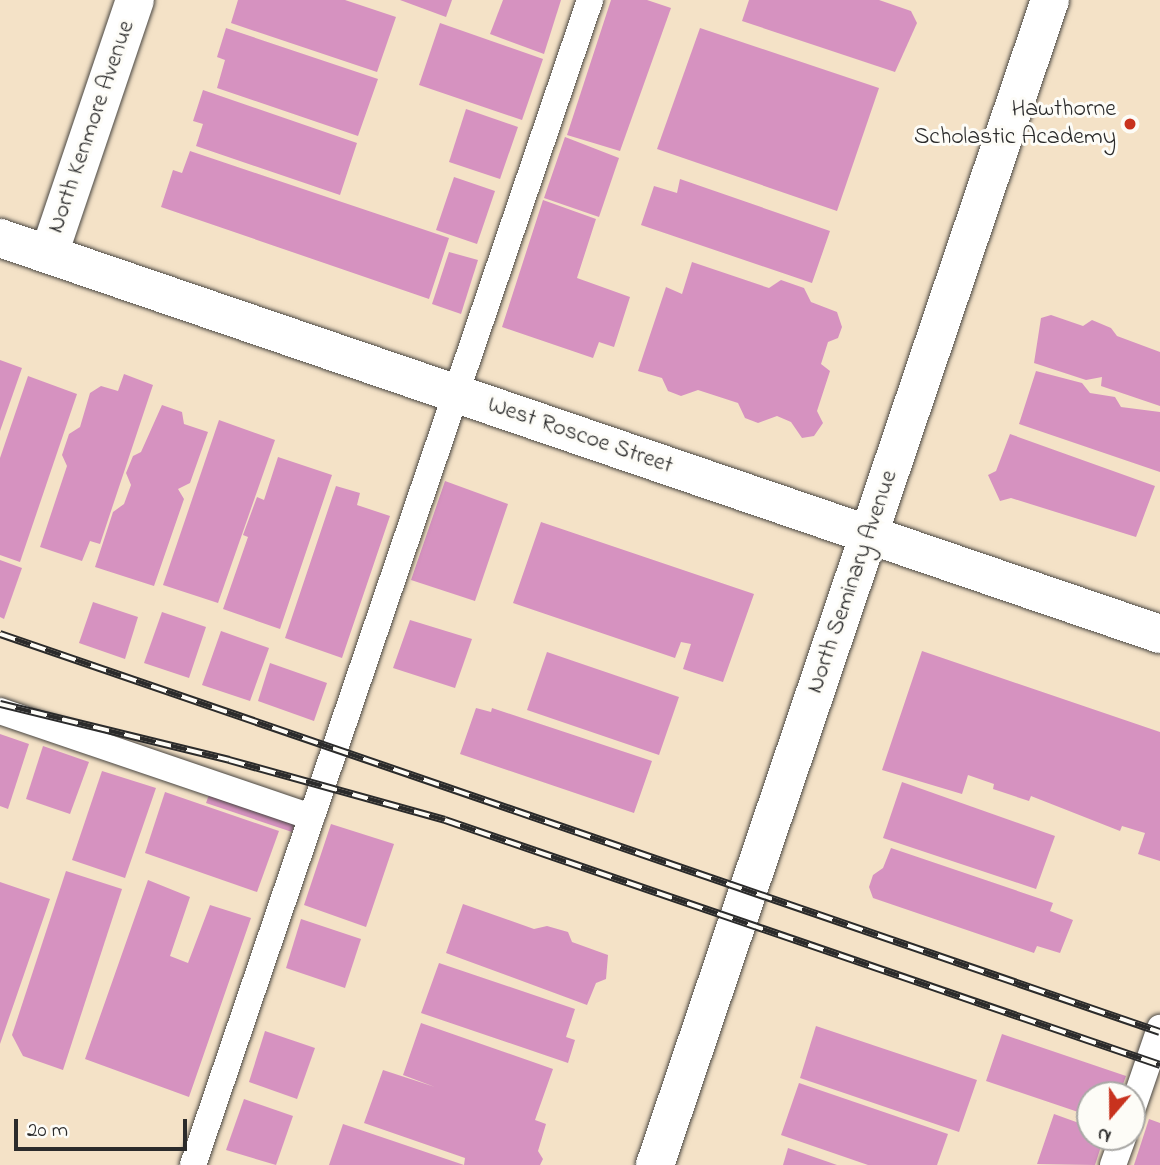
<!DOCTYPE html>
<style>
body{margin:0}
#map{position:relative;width:1160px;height:1165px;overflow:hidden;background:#f4e2c7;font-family:"Indie Flower",sans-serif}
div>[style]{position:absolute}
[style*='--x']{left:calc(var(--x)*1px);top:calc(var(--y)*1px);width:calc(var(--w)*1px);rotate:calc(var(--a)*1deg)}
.building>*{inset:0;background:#d692c0}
.roads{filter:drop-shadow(0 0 2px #494642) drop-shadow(0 0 2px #494642)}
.service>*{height:26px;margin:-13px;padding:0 13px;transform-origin:13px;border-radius:13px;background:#fff}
.minor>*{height:38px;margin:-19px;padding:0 19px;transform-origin:19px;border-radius:19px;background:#fff}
.rail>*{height:8px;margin-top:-4px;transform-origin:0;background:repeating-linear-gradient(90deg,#fdfcf7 0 16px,#2b2b2b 0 32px);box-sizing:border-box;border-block:2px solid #2b2b2b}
.dots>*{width:19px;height:19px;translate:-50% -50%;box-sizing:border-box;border:4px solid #fdfcf7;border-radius:50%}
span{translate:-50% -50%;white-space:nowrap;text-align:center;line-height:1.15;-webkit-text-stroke:6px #fdfcf7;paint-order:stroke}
.poi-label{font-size:24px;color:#2b2b2b}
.right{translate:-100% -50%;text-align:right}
.street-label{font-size:24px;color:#2b2b2b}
.north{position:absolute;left:1076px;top:1081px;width:70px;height:70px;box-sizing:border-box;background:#fdfcf7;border:2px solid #a9a8a5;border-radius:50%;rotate:200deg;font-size:19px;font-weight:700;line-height:28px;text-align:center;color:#2b2b2b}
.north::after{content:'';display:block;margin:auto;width:24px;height:32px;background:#c8321e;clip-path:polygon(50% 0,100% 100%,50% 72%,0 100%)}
.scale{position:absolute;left:14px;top:1119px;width:173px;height:32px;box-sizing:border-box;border:4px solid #2b2b2b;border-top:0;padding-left:9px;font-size:21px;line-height:24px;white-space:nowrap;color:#2b2b2b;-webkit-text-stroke:5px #fdfcf7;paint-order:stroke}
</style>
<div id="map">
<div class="building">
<div style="clip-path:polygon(238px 0,345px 0,396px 17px,377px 72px,231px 23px)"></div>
<div style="clip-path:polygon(400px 0,452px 0,446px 17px)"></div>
<div style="clip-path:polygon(503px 0,561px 0,544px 54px,490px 34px)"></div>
<div style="clip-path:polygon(611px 0,647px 0,671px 8px,620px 151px,567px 135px)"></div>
<div style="clip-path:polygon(749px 0,879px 0,911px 11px,917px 23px,895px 72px,742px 21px)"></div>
<div style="clip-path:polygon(440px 23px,543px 59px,522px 120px,419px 85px)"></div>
<div style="clip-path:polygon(226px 28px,378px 79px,358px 136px,217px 88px,225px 60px,217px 57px)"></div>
<div style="clip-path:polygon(700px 28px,879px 88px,837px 211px,657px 149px)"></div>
<div style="clip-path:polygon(203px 90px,357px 143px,340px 195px,196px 146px,203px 124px,193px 121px)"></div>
<div style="clip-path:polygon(466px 109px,518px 127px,500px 179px,449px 162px)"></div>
<div style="clip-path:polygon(565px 137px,619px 158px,599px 217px,544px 198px)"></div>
<div style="clip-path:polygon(190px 151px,449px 238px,429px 299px,161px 207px,173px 170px,182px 173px)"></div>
<div style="clip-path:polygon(454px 177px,495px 191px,477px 244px,436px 230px)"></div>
<div style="clip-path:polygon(680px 179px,830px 231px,812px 283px,641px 225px,654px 186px,677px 193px)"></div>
<div style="clip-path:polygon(543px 200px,596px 219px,577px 278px,630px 297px,614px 347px,599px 342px,593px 358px,502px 327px)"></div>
<div style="clip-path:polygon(449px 252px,478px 260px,461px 314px,432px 304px)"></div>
<div style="clip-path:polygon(692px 262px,769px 288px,781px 280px,804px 288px,811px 302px,837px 312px,842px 327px,838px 338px,828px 342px,821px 364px,830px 371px,817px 411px,823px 423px,814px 436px,802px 438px,791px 422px,777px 416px,758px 423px,745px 418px,738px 403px,698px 390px,681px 396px,668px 391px,662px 378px,638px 371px,666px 287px,682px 294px)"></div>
<div style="clip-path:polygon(1051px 315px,1083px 326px,1092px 320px,1111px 328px,1117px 336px,1160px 352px,1160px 406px,1101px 386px,1102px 377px,1086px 380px,1034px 363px,1041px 318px)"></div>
<div style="clip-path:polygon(0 360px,22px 368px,0 431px)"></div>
<div style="clip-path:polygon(1036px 371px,1082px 383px,1090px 393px,1115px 397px,1121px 407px,1160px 412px,1160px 472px,1019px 424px)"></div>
<div style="clip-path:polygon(124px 374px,153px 385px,100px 544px,90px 541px,82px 561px,40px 547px,67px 466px,62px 455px,69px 434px,80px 427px,90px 393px,101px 386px,118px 391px)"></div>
<div style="clip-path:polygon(28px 376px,77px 394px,20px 562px,0 555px,0 458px)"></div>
<div style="clip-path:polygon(162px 405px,182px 412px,184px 424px,208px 432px,190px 483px,178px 489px,184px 499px,154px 586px,95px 567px,113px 512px,124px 504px,131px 485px,126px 473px,133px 456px,141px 452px)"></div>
<div style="clip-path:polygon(219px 420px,275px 440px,218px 603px,163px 585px)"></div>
<div style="clip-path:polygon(1010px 434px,1155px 486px,1136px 537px,1011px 498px,1000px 501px,988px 475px,996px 471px)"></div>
<div style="clip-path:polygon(278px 457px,332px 475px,280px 629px,223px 609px,248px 537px,243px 535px,257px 497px,264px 500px)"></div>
<div style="clip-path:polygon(445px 481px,508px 504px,475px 601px,411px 580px)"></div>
<div style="clip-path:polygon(336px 486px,360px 493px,357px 505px,390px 516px,342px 658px,285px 638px)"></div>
<div style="clip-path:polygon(541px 522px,754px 594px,723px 682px,683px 669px,691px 644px,681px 642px,675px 658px,513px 603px)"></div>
<div style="clip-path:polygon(0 560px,22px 568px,4px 619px,0 617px)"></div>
<div style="clip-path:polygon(93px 602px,138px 617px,125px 659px,79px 643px)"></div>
<div style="clip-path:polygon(162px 612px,206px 627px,189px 678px,144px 663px)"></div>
<div style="clip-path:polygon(410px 620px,472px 639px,455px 688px,393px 668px)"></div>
<div style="clip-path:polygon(221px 631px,269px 648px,250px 701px,202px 685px)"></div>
<div style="clip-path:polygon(922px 651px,1160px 732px,1160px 861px,1138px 854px,1145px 833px,1122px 826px,1120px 831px,1031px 796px,1029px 801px,993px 789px,994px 784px,968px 775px,962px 794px,882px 770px)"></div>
<div style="clip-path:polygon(547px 652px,679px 697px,659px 755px,527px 710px)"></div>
<div style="clip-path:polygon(270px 663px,327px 683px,314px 721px,258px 701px)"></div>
<div style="clip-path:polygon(476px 708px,491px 712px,492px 708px,652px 761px,634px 813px,460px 754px)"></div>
<div style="clip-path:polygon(0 734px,29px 744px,8px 809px,0 806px)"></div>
<div style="clip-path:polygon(43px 746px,89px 762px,70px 814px,26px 799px)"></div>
<div style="clip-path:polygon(102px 771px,156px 788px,125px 878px,72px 860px)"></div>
<div style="clip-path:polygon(215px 778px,300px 806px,292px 832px,206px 803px)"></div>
<div style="clip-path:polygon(902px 782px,1055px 836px,1036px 889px,883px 838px)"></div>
<div style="clip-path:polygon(165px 792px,279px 831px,257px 892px,145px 853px)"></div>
<div style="clip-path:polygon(331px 824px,394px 844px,366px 927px,304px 905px)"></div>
<div style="clip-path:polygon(891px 848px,1053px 903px,1050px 911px,1073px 920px,1060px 953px,1037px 946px,1034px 953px,873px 898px,869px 887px,873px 875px,883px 868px)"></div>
<div style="clip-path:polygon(66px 871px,122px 889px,63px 1070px,23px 1056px,12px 1035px)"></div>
<div style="clip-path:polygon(148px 880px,190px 897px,170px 956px,188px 963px,210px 905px,251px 918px,189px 1097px,85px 1059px)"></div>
<div style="clip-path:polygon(0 882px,50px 899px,0 1044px)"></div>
<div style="clip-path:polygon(463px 904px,534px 929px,547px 926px,568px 932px,572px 942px,608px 955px,606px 979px,596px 983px,587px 1005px,446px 953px)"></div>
<div style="clip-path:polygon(301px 919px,361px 939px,345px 988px,286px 968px)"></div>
<div style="clip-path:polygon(439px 963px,575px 1009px,566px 1037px,575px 1040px,568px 1063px,421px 1013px)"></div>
<div style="clip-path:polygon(421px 1023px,553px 1069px,535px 1120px,546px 1124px,538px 1151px,543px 1159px,540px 1165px,464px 1165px,465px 1158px,364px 1123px,383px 1070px,435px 1087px,403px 1075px)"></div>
<div style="clip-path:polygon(816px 1026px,977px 1080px,959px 1132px,800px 1078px)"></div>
<div style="clip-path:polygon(265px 1031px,315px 1048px,297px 1099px,249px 1082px)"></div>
<div style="clip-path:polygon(1002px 1034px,1126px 1076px,1119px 1095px,1090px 1095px,1090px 1116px,986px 1081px)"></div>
<div style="clip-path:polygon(799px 1083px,948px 1134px,937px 1165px,868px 1165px,781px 1135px)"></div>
<div style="clip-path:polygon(244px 1099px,293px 1116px,276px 1165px,226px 1150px)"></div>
<div style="clip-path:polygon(1054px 1114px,1090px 1127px,1090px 1137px,1104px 1137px,1095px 1165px,1037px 1164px)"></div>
<div style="clip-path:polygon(1149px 1119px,1160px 1123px,1160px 1165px,1134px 1165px)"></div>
<div style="clip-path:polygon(343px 1124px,464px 1165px,329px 1165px)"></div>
<div style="clip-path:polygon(788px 1148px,837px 1165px,783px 1165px)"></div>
</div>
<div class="roads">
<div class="service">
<div style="--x:0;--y:711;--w:329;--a:18.8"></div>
<div style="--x:1132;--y:1110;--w:87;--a:-71.1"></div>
<div style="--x:193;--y:1165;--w:1231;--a:-71.18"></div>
<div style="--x:1113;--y:1165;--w:30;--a:-70"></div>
</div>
<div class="minor">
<div style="--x:0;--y:238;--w:1226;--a:18.85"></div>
<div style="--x:49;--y:254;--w:268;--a:-71.3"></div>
<div style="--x:655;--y:1165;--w:1230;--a:-71.27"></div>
</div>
</div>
<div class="rail">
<div style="--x:0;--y:634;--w:1226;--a:18.94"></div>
<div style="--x:0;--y:704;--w:236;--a:13.7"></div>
<div style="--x:229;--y:760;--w:224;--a:15.5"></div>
<div style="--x:445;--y:820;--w:756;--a:18.91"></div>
</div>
<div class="dots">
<div style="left:1130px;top:124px;background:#c8321e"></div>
</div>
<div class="poi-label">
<span class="right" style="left:1116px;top:124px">Hawthorne<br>Scholastic Academy</span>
</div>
<div class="street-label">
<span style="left:92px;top:127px;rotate:-71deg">North Kenmore Avenue</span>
<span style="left:580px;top:436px;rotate:19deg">West Roscoe Street</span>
<span style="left:853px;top:582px;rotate:-71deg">North Seminary Avenue</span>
</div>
<div class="north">N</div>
<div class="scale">20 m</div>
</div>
